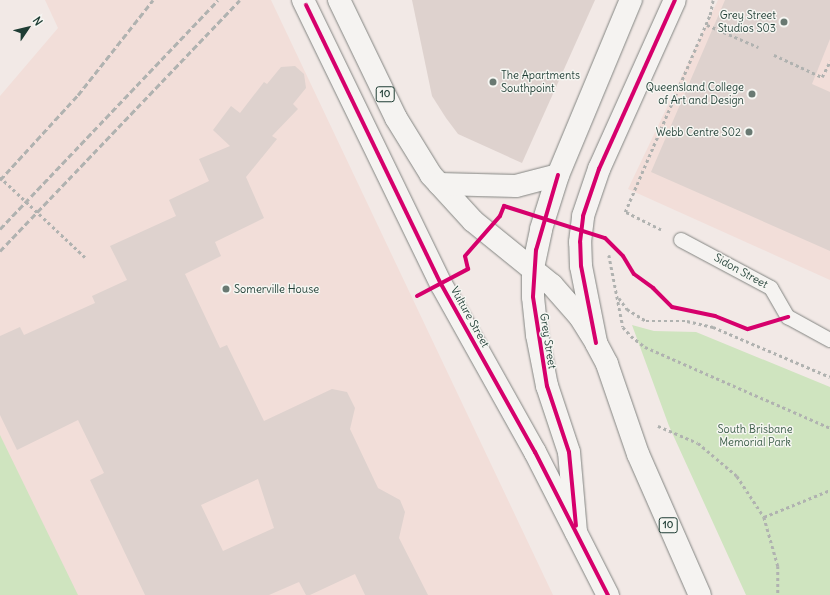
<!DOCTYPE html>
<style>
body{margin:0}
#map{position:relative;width:830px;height:595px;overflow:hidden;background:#f2e9e6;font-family:Delius,sans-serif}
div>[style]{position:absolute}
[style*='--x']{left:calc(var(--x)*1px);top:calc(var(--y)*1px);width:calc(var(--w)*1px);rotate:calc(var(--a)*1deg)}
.built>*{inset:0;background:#f2ded9}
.green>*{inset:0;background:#cfe4bf}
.building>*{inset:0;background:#ded2ce}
.path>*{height:2.5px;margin-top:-1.25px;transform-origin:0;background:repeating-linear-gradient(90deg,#b0b2b0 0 3px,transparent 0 6px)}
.roads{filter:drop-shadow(0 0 1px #838582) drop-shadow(0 0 1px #838582)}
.service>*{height:14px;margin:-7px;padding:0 7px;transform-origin:7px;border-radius:7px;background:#f5f3f1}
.tertiary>*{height:22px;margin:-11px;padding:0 11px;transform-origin:11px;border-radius:11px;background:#f5f3f1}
.primary>*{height:22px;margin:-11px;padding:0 11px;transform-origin:11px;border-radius:11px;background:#f5f3f1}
.rail>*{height:3px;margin-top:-1.5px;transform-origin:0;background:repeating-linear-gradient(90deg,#b0b2b0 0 6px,transparent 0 9px)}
.path-bridge>*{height:2.5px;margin-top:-1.25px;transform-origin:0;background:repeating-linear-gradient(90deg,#b0b2b0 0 3px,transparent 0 6px)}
.cycleway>*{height:4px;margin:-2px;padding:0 2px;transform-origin:2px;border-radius:2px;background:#d6006c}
.dots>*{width:11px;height:11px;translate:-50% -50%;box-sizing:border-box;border:2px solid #f6f6f2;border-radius:50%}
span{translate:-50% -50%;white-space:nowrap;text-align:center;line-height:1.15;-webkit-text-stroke:3px #f6f6f2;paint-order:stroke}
.shield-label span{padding:1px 3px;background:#f6f6f2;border:1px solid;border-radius:3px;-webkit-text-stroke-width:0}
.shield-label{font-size:10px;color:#1f3d34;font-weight:700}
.poi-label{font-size:11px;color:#1f3d34}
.right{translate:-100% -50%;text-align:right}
.left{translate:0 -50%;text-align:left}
.street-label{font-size:11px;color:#1f3d34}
.park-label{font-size:11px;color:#3c5e49}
.north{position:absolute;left:8px;top:8px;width:40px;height:40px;-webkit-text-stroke:3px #f6f6f2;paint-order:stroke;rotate:55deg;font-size:11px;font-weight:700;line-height:16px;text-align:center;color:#1f3d34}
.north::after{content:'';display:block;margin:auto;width:14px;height:18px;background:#1f3d34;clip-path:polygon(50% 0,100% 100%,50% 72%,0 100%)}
</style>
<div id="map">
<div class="built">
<div style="clip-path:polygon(45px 0,271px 0,553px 595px,0 595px,0 96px,58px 28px)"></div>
<div style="clip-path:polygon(718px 0,830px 0,830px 280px,628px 189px)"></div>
</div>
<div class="green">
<div style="clip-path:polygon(632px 325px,654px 331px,696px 332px,830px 387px,830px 595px,746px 595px,669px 426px)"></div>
<div style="clip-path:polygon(0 435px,78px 595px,0 595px)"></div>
</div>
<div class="building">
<div style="clip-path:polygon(412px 0,595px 0,522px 163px,458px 134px,446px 118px,432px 96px)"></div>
<div style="clip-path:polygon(725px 0,830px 0,830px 39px,812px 84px,830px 92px,830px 251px,651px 172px)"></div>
<div style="clip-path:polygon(evenodd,295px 66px,304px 74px,306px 88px,293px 104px,298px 109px,272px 136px,277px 139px,246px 177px,264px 218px,215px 242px,221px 256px,185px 274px,220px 348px,227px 345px,264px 421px,332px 389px,347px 392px,355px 408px,350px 429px,378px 488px,400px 500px,405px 512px,399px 538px,428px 595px,365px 595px,355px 574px,310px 595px,306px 595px,299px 582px,269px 595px,145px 595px,90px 480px,104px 473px,78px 420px,17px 450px,0 415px,0 336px,20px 327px,24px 335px,95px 303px,92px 296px,127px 280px,110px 246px,176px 216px,169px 200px,209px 181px,199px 159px,230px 146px,213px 130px,231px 106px,240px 113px,264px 82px,267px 84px,281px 67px,295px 66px,258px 479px,274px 528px,223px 551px,201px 505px,258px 479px)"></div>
</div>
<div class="path">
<div style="--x:707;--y:25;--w:56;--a:23.3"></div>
<div style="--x:774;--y:55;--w:53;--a:24.6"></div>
<div style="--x:822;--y:77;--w:18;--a:-63"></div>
<div style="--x:661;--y:230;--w:40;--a:-153.4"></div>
<div style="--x:625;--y:212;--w:215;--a:-66.7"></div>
<div style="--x:710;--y:15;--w:15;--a:-79"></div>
<div style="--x:609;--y:255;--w:73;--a:79"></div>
<div style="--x:623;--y:327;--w:12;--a:48"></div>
<div style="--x:631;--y:336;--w:18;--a:38"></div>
<div style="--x:645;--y:347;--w:202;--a:23.6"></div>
<div style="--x:619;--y:298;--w:14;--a:54"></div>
<div style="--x:627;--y:309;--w:22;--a:32"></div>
<div style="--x:646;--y:321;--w:41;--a:0"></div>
<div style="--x:687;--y:321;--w:27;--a:13"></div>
<div style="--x:713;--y:327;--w:127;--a:23.1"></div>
<div style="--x:658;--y:426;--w:43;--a:23"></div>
<div style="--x:698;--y:443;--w:51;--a:40.2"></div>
<div style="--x:737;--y:476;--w:49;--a:56.6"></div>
<div style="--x:764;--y:517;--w:51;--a:74.1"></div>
<div style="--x:778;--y:566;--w:29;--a:90"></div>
<div style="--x:764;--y:517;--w:71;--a:-22.2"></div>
</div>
<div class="roads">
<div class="service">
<div style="--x:681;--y:240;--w:102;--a:28.1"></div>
<div style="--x:771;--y:288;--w:34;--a:60"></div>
<div style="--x:788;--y:317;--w:48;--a:28.7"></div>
</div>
<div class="tertiary">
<div style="--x:596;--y:342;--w:77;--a:-101.2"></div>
<div style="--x:581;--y:266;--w:24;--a:-92"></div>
<div style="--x:580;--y:242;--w:26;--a:-83"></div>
<div style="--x:583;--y:216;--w:50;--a:-71.2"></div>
<div style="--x:599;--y:169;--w:185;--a:-65.8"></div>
<div style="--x:576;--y:532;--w:80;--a:-95"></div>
<div style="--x:569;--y:452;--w:70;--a:-108.4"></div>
<div style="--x:547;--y:386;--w:52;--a:-101.1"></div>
<div style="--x:537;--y:335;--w:38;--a:-96"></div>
<div style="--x:533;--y:297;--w:29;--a:-90"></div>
<div style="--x:533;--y:268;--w:40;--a:-78"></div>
<div style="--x:541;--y:229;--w:57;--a:-72.5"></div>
<div style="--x:558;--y:175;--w:190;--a:-67.4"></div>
</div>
<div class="primary">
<div style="--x:303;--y:0;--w:316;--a:64.1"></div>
<div style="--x:441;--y:284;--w:193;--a:60.8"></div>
<div style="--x:535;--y:452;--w:161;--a:63"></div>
<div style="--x:339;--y:0;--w:131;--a:64.2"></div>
<div style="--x:396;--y:118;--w:67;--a:58.4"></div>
<div style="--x:431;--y:175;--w:62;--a:47.6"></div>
<div style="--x:473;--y:221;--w:102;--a:39"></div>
<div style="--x:552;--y:285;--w:43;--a:48.8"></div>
<div style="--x:580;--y:317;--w:31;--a:58"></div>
<div style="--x:596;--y:343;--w:24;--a:62"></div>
<div style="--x:607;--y:364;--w:95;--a:71"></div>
<div style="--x:638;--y:454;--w:154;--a:66.3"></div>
<div style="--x:439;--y:184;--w:77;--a:1.5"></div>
<div style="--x:516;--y:186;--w:43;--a:-14.7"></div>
</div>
</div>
<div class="rail">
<div style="--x:0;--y:180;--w:115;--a:-47.5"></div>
<div style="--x:78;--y:95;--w:121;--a:-51.7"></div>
<div style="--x:0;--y:229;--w:316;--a:-46.4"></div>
<div style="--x:0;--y:251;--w:347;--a:-46.3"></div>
</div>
<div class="path-bridge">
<div style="--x:0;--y:177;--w:117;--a:43.3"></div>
</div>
<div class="cycleway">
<div style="--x:306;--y:5;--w:310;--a:64.2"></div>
<div style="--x:441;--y:284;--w:193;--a:60.8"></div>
<div style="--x:535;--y:452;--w:161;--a:63"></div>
<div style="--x:558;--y:175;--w:78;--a:106.3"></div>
<div style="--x:536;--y:250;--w:47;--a:93.7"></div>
<div style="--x:533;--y:297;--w:90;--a:81.1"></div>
<div style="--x:547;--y:386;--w:70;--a:71.6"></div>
<div style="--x:569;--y:452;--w:74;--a:84.6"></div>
<div style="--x:417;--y:296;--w:58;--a:-27.9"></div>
<div style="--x:468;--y:269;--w:13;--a:-103"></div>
<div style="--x:465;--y:256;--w:53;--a:-48.8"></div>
<div style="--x:500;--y:216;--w:11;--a:-68"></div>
<div style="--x:504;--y:206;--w:106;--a:17.6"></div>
<div style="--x:605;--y:238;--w:25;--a:45"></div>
<div style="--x:623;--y:256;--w:21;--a:59"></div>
<div style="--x:634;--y:274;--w:24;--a:36"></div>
<div style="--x:653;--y:288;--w:27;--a:45"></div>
<div style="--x:672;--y:307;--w:44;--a:11.8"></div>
<div style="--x:715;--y:316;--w:35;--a:22"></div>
<div style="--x:748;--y:329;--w:42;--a:-16.7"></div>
<div style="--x:596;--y:343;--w:78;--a:-101"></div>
<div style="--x:581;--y:266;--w:24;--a:-92"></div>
<div style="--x:580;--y:242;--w:26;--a:-83"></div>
<div style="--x:583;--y:216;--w:50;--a:-71.2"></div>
<div style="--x:599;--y:169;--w:185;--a:-65.8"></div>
</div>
<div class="dots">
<div style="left:784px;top:22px;background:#697972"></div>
<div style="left:493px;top:82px;background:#697972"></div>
<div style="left:752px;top:94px;background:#697972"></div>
<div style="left:749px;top:132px;background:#697972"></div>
<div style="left:226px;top:289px;background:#697972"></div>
</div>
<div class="shield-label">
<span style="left:385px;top:94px">10</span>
<span style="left:668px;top:525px">10</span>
</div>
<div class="poi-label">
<span class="right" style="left:776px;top:22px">Grey Street<br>Studios S03</span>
<span class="left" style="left:501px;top:82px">The Apartments<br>Southpoint</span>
<span class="right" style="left:744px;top:94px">Queensland College<br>of Art and Design</span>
<span class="right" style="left:741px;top:132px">Webb Centre S02</span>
<span class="left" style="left:234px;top:289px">Somerville House</span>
</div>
<div class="street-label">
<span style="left:741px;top:271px;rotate:29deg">Sidon Street</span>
<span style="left:470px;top:317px;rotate:61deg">Vulture Street</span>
<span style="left:548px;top:341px;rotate:81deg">Grey Street</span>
</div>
<div class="park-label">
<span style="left:755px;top:436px">South Brisbane<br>Memorial Park</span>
</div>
<div class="north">N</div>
</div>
